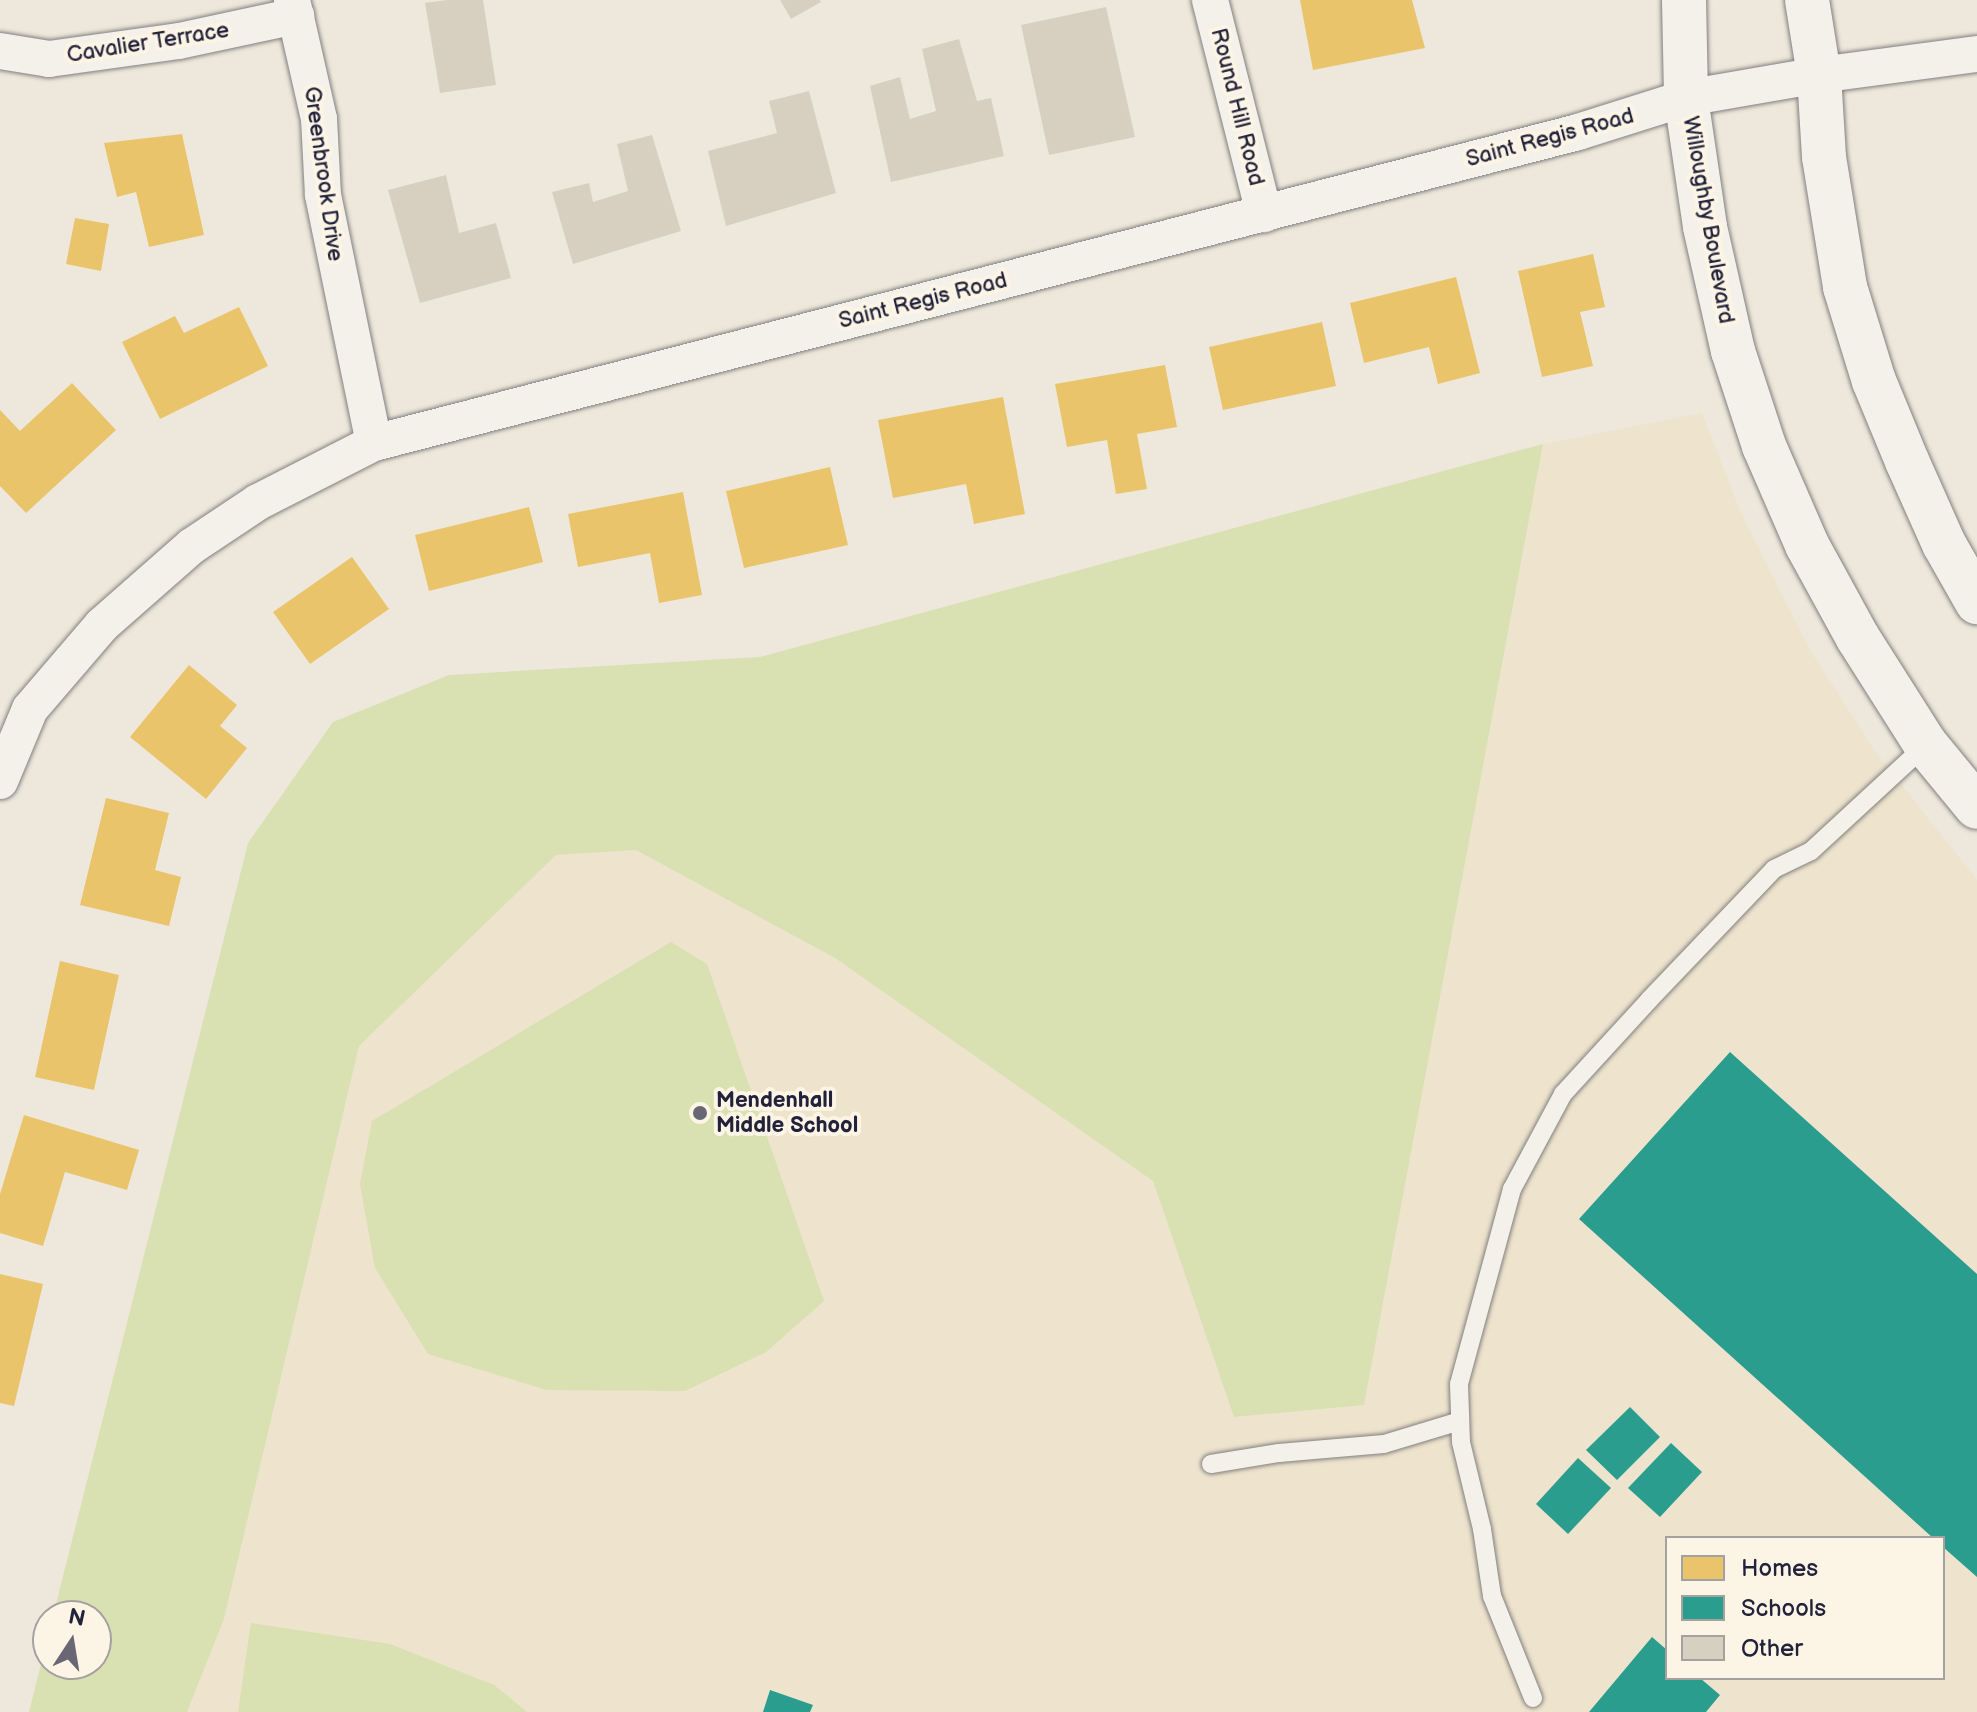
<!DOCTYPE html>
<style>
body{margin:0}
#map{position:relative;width:1977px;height:1712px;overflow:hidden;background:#eee8dc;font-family:"Balsamiq Sans",sans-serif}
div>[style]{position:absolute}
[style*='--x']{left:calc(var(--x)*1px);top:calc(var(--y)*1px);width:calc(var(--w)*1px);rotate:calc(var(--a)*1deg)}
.built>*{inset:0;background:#eee3cd}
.green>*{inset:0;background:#d9e0b1}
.homes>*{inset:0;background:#e9c46a}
.schools>*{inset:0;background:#2a9d8f}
.building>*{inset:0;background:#d7d0c0}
.roads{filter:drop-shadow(0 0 2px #82807f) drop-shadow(0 0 2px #82807f)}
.service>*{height:18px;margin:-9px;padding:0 9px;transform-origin:9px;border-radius:9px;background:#f4f0ea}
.minor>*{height:36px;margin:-18px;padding:0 18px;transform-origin:18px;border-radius:18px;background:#f4f0ea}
.tertiary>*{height:44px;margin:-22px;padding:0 22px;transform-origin:22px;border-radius:22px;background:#f4f0ea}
.dots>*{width:22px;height:22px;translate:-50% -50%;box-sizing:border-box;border:4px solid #fcf5e5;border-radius:50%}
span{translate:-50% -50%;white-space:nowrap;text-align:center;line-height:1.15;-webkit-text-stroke:8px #fcf5e5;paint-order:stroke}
.street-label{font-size:22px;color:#22223b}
.poi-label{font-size:22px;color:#22223b;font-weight:700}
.left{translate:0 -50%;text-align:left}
.legend{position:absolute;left:1665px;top:1536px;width:280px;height:144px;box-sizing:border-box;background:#fcf5e5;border:2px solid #a5a1a1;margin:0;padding:10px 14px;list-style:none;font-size:24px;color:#22223b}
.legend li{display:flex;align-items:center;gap:16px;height:40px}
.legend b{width:40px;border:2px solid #a5a1a1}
.north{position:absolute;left:32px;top:1600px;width:80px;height:80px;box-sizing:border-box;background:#fcf5e5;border:2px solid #a5a1a1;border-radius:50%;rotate:12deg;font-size:22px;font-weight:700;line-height:32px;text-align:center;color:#22223b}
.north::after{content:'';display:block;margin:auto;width:28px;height:36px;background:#696773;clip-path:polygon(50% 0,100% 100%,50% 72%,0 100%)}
</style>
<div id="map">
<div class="built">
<div style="clip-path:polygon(evenodd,1702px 413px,1741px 513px,1810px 650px,1875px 751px,1977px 880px,1977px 1712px,187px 1712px,224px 1619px,359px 1046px,556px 855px,636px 850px,835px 958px,1153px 1181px,1234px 1417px,1364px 1405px,1543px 444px,1702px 413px,1667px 1538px,1943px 1538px,1943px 1678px,1667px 1678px,1667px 1538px)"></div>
</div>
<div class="green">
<div style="clip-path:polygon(1543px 444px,1364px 1405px,1234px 1417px,1153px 1181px,835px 958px,636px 850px,556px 855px,359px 1046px,224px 1619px,187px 1712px,29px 1712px,48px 1636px,48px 1664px,96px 1664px,96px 1616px,53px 1616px,248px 843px,333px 722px,449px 675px,760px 657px)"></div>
<div style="clip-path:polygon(671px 942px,707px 964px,824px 1301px,766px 1352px,685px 1391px,547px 1390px,428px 1354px,375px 1268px,360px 1184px,372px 1121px)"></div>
<div style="clip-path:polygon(251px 1623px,390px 1644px,494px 1685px,527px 1712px,238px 1712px)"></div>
</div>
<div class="homes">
<div style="clip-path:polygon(1300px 0,1412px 0,1425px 48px,1313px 70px)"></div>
<div style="clip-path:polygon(182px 134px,204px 235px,149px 247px,136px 192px,117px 197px,104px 143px)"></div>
<div style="clip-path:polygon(75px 218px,109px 224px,101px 271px,66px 264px)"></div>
<div style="clip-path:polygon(1593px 254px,1605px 307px,1580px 312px,1593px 366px,1542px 377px,1518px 271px)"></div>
<div style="clip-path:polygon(1456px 277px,1480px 373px,1438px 384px,1429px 347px,1364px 363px,1350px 303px)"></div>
<div style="clip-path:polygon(239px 307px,268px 366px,160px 419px,122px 342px,175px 316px,184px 333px)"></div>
<div style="clip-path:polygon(1322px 322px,1336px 386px,1223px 410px,1209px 347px)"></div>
<div style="clip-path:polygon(1165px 365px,1177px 427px,1137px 434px,1147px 489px,1116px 494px,1107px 440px,1067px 447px,1055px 384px)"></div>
<div style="clip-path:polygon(72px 383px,116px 430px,26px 513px,0 486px,0 410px,20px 431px)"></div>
<div style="clip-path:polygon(1003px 397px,1025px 514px,974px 524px,966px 484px,893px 498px,878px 420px)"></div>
<div style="clip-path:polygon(830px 467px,848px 545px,744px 568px,726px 491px)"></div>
<div style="clip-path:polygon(683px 492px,702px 595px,659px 603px,650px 553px,578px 567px,568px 514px)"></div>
<div style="clip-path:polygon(529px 507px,543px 562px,429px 591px,415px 535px)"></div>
<div style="clip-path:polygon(352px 557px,389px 609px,310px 664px,273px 612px)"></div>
<div style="clip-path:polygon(189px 665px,237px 705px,220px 726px,247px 748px,206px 799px,130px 737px)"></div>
<div style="clip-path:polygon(106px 798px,169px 813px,155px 870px,181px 877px,169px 926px,80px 905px)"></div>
<div style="clip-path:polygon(60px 961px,119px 975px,94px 1090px,35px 1077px)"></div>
<div style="clip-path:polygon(24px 1115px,139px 1150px,127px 1190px,65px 1172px,43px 1246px,0 1233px,0 1194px)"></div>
<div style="clip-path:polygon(0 1274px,43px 1284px,14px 1406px,0 1403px)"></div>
</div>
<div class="schools">
<div style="clip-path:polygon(1730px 1052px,1977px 1274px,1977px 1577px,1943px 1547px,1943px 1538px,1933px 1538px,1579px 1219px)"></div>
<div style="clip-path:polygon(1630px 1407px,1660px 1437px,1617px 1480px,1586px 1450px)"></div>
<div style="clip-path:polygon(1671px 1443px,1702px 1472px,1660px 1517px,1628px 1488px)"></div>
<div style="clip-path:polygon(1578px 1458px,1611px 1488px,1568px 1534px,1536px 1504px)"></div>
<div style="clip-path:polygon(1652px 1637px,1667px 1650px,1667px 1678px,1700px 1678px,1720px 1695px,1706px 1712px,1589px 1712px)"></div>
<div style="clip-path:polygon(770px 1690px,813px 1705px,810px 1712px,763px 1712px)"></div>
</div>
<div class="building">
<div style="clip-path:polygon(447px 0,483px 0,496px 85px,440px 93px,425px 3px)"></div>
<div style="clip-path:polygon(780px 0,820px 0,821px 2px,791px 19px)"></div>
<div style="clip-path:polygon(1106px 7px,1135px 137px,1049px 155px,1021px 25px)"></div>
<div style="clip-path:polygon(959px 39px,977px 101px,991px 98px,1004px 156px,891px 182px,870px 86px,900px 77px,910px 119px,936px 111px,922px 49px)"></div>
<div style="clip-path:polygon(809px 91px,836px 193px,726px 226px,708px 151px,777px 133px,769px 101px)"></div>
<div style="clip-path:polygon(652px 135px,681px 231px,573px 264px,552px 192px,589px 183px,593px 202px,628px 191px,617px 144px)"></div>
<div style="clip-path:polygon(446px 175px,459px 233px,496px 223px,511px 278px,420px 303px,388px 190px)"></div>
</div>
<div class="roads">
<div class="service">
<div style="--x:1211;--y:1464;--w:69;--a:-9.2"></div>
<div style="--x:1279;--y:1453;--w:105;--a:-4.9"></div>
<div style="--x:1384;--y:1444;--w:79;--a:-16.8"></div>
<div style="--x:1533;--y:1698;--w:110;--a:-111.9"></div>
<div style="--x:1492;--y:1596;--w:68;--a:-98.5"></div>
<div style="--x:1482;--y:1529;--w:89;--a:-103.6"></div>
<div style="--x:1461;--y:1442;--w:58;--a:-92"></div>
<div style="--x:1459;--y:1384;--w:202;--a:-74.8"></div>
<div style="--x:1512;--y:1189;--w:108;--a:-61.8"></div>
<div style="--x:1563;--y:1094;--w:127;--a:-47.5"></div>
<div style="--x:1649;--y:1000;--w:181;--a:-46.3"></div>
<div style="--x:1774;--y:869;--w:41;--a:-25.9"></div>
<div style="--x:1811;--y:851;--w:156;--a:-42.7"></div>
</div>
<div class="minor">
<div style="--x:292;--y:0;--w:122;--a:77.2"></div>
<div style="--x:319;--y:119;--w:76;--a:87"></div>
<div style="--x:323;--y:195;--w:253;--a:78.4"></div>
<div style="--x:1210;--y:0;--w:221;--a:75.8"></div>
<div style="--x:0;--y:51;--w:50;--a:9.3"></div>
<div style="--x:49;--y:59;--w:131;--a:-7.9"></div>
<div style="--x:179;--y:41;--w:120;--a:-12.1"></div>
<div style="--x:0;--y:781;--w:78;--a:-67.4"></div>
<div style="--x:30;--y:709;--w:111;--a:-49.4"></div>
<div style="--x:102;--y:625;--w:120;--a:-41.3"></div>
<div style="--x:192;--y:546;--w:79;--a:-33.7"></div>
<div style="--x:258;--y:502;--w:130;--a:-27"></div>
<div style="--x:374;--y:443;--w:1244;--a:-14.48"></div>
<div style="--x:1578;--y:132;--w:113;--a:-17.5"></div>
<div style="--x:1686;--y:98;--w:135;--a:-9.8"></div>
<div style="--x:1819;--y:75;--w:159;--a:-7.6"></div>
</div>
<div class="tertiary">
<div style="--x:1684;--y:0;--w:98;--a:88.8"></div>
<div style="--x:1686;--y:98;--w:130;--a:81.6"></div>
<div style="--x:1705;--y:227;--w:127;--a:77.3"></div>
<div style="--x:1733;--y:351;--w:100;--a:71.9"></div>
<div style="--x:1764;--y:446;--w:108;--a:66.5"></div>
<div style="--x:1807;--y:545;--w:106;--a:61.3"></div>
<div style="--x:1858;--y:638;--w:127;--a:57.6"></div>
<div style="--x:1926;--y:745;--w:80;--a:50.6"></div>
<div style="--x:1807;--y:0;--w:76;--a:80.9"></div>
<div style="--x:1819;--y:75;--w:82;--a:86.5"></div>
<div style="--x:1824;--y:157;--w:132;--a:80.8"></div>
<div style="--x:1845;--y:287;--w:98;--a:72.9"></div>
<div style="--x:1874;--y:381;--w:87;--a:67.6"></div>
<div style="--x:1907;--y:461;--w:91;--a:66"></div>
<div style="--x:1944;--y:544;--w:67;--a:60.4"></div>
</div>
</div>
<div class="dots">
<div style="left:700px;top:1113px;background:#696773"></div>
</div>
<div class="street-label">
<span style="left:148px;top:43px;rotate:-9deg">Cavalier Terrace</span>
<span style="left:1237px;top:107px;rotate:76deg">Round Hill Road</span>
<span style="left:1550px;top:138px;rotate:-15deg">Saint Regis Road</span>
<span style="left:323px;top:174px;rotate:82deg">Greenbrook Drive</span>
<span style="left:1708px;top:220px;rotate:80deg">Willoughby Boulevard</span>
<span style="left:923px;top:301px;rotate:-14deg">Saint Regis Road</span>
</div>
<div class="poi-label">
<span class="left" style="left:716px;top:1113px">Mendenhall<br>Middle School</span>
</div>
<ul class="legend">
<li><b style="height:22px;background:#e9c46a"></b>Homes</li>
<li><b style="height:22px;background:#2a9d8f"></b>Schools</li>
<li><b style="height:22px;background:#d7d0c0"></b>Other</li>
</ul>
<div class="north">N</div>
</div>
